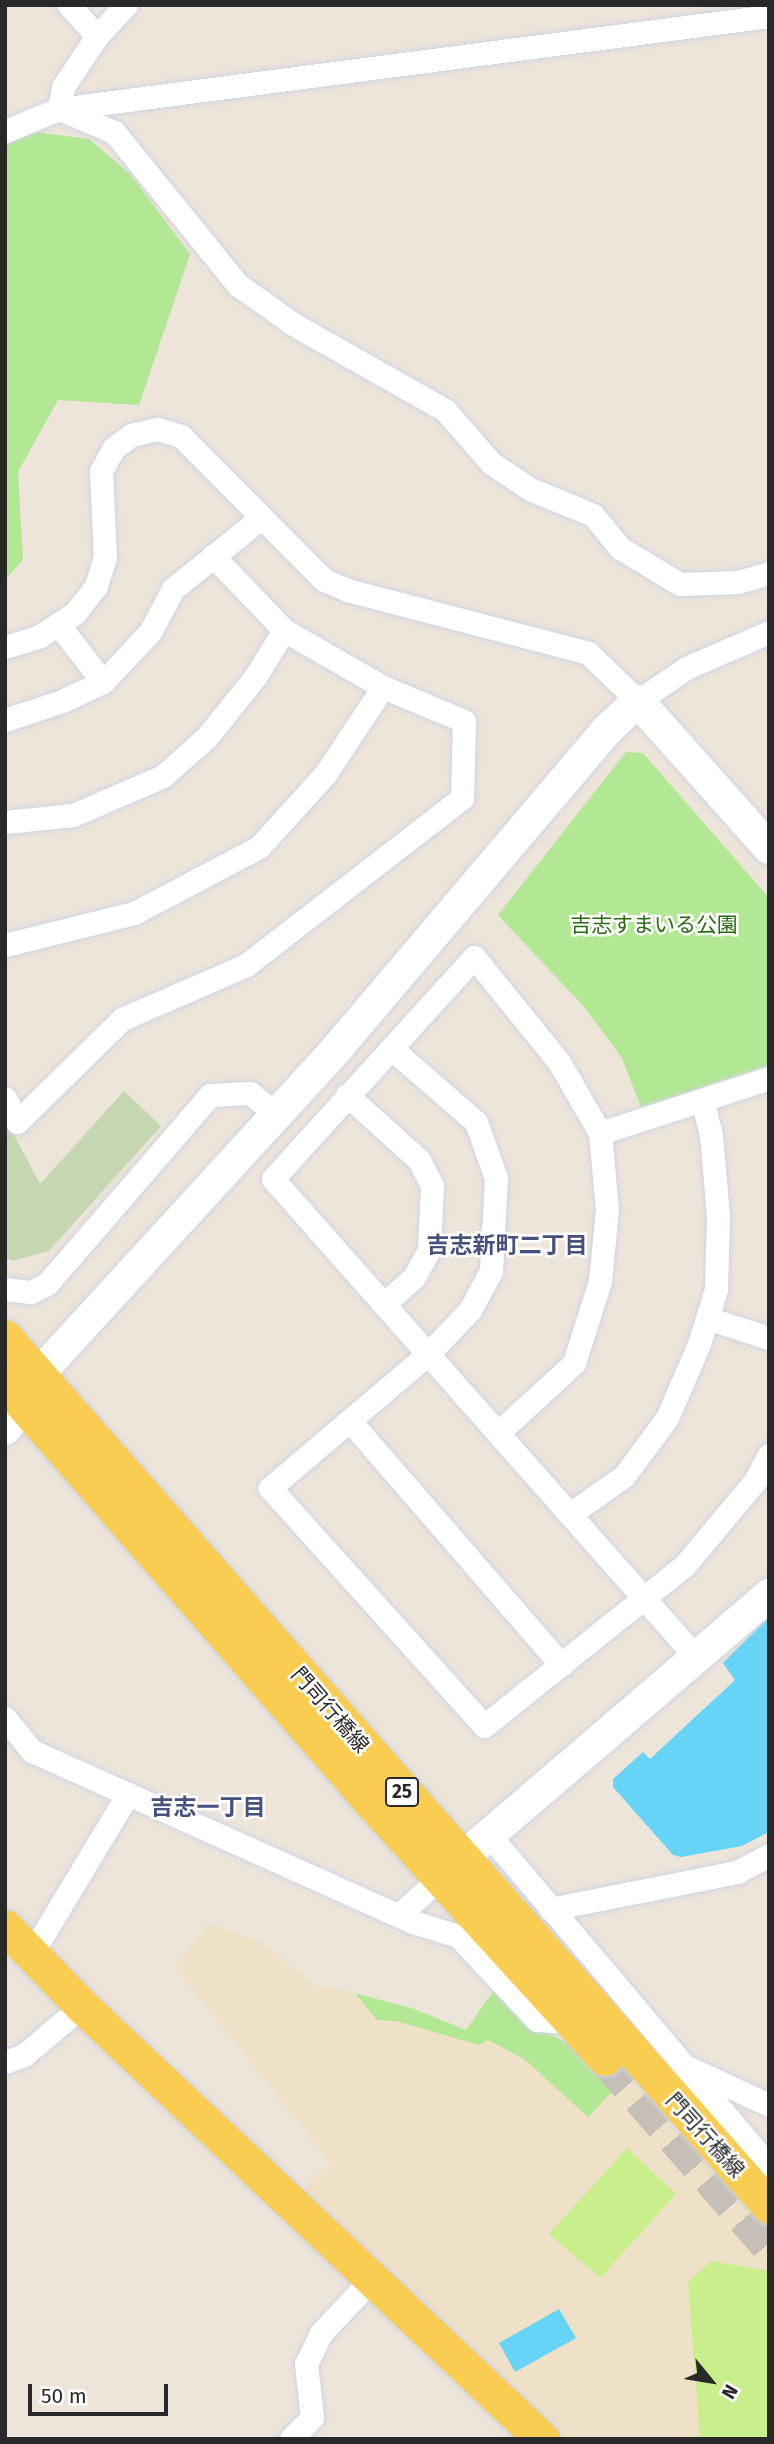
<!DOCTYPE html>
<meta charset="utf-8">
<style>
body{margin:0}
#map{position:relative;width:774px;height:2444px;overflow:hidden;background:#ede4da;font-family:"Fira Sans","Noto Sans JP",sans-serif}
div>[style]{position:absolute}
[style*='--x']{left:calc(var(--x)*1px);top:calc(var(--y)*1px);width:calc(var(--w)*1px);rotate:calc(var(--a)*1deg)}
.education>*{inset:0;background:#efe1c8}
.green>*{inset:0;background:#b2e793}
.cemetery>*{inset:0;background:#c5d7b0}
.pitch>*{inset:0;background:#c9ef8d}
.water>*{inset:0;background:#66d4f6}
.primary-tunnel>*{height:35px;margin-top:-17.5px;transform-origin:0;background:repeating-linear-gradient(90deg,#c6bfb7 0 35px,transparent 0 53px)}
.roads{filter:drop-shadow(0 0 2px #cfd4e3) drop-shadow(0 0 2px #cfd4e3)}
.street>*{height:23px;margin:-11.5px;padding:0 11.5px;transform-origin:11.5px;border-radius:11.5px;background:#fff}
.secondary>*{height:32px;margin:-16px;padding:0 16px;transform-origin:16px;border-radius:16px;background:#fff}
.primary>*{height:35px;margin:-17.5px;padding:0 17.5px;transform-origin:17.5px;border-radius:17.5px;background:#f9cc52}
span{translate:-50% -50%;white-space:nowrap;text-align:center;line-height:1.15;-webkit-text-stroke:5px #fff;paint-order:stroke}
.shield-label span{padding:2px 5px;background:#fff;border:2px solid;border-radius:5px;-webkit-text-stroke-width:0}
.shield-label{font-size:19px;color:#292929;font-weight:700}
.park-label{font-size:21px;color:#2a6a15}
.street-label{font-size:21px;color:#292929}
.neighbourhood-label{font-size:23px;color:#47527c;font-weight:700}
.frame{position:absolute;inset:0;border:7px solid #292929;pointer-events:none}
.north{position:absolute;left:676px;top:2346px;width:70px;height:70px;-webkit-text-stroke:5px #fff;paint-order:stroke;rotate:120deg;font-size:19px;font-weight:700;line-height:28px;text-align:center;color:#292929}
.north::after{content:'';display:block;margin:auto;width:24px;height:32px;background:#292929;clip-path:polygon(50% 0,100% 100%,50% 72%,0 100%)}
.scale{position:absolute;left:28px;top:2384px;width:140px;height:32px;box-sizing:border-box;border:4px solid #292929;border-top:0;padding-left:9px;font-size:21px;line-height:24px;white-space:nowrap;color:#292929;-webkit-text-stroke:5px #fff;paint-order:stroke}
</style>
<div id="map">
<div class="education">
<div style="clip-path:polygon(209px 1923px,261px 1942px,319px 1988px,327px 1986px,414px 2009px,488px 2040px,524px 2059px,587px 2116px,634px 2069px,769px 2231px,769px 2439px,558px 2439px,298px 2194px,331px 2163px,175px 1967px)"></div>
</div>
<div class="green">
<div style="clip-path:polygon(34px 132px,89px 139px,130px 174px,190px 254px,139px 405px,58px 400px,18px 472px,23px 560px,5px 580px,5px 146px)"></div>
<div style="clip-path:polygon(626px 752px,643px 753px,769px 898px,769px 1065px,641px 1107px,622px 1058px,585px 1008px,498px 915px)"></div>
<div style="clip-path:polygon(494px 1990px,521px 2020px,577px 2048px,613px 2091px,588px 2117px,524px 2059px,488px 2040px,479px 2045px,396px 2021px,377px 2020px,355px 1993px,414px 2009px,466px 2030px)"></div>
</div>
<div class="cemetery">
<div style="clip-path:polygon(124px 1091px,161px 1126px,49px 1251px,13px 1261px,5px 1258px,5px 1118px,40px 1184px)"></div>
</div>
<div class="pitch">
<div style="clip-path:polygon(627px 2148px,676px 2194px,600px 2278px,549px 2234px)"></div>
<div style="clip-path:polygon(711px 2261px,769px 2271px,769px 2439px,700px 2439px,688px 2282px)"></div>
</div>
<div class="water">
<div style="clip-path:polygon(769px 1617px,769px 1832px,742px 1846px,681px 1857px,673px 1855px,613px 1787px,613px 1779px,643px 1752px,650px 1759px,735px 1680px,723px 1663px)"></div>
<div style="clip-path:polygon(559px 2309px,576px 2338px,515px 2372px,499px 2343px)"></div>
</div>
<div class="primary-tunnel">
<div style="--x:605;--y:2058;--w:249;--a:48.9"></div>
</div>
<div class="roads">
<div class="street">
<div style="--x:69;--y:5;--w:42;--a:47.9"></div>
<div style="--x:126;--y:5;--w:42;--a:133.1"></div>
<div style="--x:97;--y:36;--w:61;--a:123.7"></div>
<div style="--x:63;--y:87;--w:22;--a:100"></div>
<div style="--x:59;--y:109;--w:60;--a:22.7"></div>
<div style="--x:114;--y:132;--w:197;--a:51"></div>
<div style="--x:238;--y:285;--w:67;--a:35.3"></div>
<div style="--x:293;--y:324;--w:175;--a:29.5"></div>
<div style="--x:445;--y:410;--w:70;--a:49"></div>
<div style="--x:491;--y:463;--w:47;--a:33.7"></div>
<div style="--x:530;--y:489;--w:68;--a:22.4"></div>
<div style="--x:593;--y:515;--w:43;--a:50.7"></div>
<div style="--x:620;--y:548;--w:70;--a:31"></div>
<div style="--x:680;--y:584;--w:58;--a:-2"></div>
<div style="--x:738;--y:582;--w:32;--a:-16"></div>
<div style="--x:5;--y:131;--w:58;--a:-22.2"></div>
<div style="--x:59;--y:109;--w:716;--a:-7.46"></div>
<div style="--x:58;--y:624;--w:73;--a:52.2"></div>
<div style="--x:103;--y:682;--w:69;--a:-46.8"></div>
<div style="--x:150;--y:632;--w:49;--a:-61.9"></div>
<div style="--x:173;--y:589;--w:114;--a:-39"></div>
<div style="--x:5;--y:647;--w:37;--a:-17"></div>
<div style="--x:40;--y:636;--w:42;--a:-33.3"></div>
<div style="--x:75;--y:613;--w:34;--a:-52"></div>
<div style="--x:96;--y:586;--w:30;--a:-73"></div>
<div style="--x:105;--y:557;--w:86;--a:-92.7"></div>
<div style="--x:101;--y:471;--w:26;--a:-61"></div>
<div style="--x:114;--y:448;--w:21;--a:-37"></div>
<div style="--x:131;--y:435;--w:28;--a:-13"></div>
<div style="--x:158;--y:429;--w:24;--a:17"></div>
<div style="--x:181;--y:436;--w:203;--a:45.2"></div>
<div style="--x:324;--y:580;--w:25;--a:23"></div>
<div style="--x:347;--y:590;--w:249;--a:14.6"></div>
<div style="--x:588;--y:653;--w:69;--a:43.8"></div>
<div style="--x:638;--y:701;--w:58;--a:-34.5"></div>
<div style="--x:686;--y:668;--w:90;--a:-23.4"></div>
<div style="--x:5;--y:720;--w:60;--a:-18.4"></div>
<div style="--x:62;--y:701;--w:45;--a:-24.9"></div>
<div style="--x:5;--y:822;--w:68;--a:-5.9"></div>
<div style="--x:73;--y:815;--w:98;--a:-23.4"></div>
<div style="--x:163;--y:776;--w:57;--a:-41.5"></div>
<div style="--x:206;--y:738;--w:78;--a:-51.2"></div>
<div style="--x:255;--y:677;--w:55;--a:-58.3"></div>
<div style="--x:5;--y:945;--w:133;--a:-13.9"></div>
<div style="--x:134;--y:913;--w:141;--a:-27.8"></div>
<div style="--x:259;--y:847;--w:100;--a:-47.8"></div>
<div style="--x:326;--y:773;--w:103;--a:-56.5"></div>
<div style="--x:392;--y:1049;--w:111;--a:41"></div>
<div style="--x:476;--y:1122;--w:59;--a:70.3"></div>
<div style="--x:496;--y:1178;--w:93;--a:93.1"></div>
<div style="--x:491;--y:1271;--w:44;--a:118.3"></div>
<div style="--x:470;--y:1310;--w:59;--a:133.6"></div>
<div style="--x:429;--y:1353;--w:209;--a:139.7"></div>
<div style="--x:270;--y:1488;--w:320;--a:48"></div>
<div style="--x:484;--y:1726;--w:256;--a:-38.7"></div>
<div style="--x:684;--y:1566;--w:111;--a:-50.1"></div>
<div style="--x:755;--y:1481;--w:30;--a:-62"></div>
<div style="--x:347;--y:1095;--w:97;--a:42.1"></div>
<div style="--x:419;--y:1160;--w:29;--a:63"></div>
<div style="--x:432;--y:1186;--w:64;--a:92.7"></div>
<div style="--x:429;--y:1250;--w:31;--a:119"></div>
<div style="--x:414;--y:1277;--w:38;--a:138"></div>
<div style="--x:5;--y:1098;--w:27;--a:63"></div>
<div style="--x:17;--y:1122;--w:147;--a:-44.4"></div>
<div style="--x:122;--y:1019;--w:135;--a:-23.5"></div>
<div style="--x:246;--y:965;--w:273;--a:-37.7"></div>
<div style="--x:462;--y:798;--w:77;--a:-88.5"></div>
<div style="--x:464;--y:721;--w:88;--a:-157.2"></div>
<div style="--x:383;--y:687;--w:114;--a:-150.1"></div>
<div style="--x:284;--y:630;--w:103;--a:-133.8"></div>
<div style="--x:600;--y:1133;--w:178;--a:-18"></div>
<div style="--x:5;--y:1289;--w:26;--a:7"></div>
<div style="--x:31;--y:1292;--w:18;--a:-27"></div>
<div style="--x:47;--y:1284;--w:250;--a:-49.2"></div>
<div style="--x:210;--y:1095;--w:40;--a:-2.9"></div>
<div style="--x:250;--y:1093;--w:33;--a:39"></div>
<div style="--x:707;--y:1318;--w:65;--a:17.9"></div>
<div style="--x:350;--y:1421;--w:323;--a:49.1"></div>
<div style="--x:499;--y:1432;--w:102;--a:-42.6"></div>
<div style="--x:574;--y:1363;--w:86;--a:-72.4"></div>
<div style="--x:600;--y:1281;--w:72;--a:-84.4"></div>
<div style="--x:607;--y:1209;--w:76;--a:-95.3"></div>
<div style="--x:600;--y:1133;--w:82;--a:-120"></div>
<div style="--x:559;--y:1062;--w:135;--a:-129"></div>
<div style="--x:474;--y:957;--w:299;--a:132.2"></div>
<div style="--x:273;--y:1179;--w:640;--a:48.49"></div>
<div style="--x:570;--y:1514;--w:66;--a:-35.1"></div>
<div style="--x:624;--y:1476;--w:72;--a:-53.4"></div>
<div style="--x:667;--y:1418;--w:81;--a:-66.6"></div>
<div style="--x:699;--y:1344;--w:58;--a:-72.8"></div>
<div style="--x:716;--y:1289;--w:73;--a:-88.4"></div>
<div style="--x:718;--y:1216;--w:81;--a:-94.9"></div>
<div style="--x:711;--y:1135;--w:36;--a:-104"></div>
<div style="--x:5;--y:1718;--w:43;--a:50.7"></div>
<div style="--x:32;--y:1751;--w:418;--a:24.2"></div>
<div style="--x:413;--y:1922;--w:47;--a:17.3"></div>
<div style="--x:458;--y:1936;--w:115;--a:46.8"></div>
<div style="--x:537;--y:2020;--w:37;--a:3"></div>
<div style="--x:490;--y:1836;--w:432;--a:49.8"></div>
<div style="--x:550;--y:1909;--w:191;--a:-11.2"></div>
<div style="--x:737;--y:1872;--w:36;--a:-28"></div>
<div style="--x:400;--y:1914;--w:67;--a:-42"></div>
<div style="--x:32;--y:1953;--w:186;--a:-58.9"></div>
<div style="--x:5;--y:2062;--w:20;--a:-20"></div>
<div style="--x:24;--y:2055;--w:76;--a:-40.2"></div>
<div style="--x:689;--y:2068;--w:88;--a:24.8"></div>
<div style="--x:291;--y:2439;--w:30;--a:-46"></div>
<div style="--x:312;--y:2417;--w:53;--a:-96.5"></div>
<div style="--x:306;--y:2364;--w:34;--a:-64"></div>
<div style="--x:321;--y:2333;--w:74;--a:-46.6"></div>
</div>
<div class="secondary">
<div style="--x:5;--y:1429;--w:30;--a:-49"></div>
<div style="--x:25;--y:1406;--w:34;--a:-67"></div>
<div style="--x:38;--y:1375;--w:446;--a:-47.5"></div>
<div style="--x:339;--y:1046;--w:412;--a:-49.7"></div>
<div style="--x:605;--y:732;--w:45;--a:-43.2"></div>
<div style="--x:638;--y:701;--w:197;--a:48.3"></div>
<div style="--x:461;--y:1859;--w:406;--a:-40.6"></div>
</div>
<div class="primary">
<div style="--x:5;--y:1337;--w:1157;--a:48.68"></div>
<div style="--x:5;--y:1384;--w:554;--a:48.8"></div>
<div style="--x:370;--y:1801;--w:348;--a:47.6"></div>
<div style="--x:5;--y:1927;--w:110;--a:45.7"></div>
<div style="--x:82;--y:2006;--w:632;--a:43.27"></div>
</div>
</div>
<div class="shield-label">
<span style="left:402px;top:1792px">25</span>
</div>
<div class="park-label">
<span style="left:654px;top:925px">吉志すまいる公園</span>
</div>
<div class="street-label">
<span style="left:330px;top:1710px;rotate:49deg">門司行橋線</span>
<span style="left:705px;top:2135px;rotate:48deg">門司行橋線</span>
</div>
<div class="neighbourhood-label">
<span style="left:507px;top:1245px">吉志新町二丁目</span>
<span style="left:208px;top:1807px">吉志一丁目</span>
</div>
<div class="frame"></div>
<div class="north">N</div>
<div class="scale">50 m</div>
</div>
